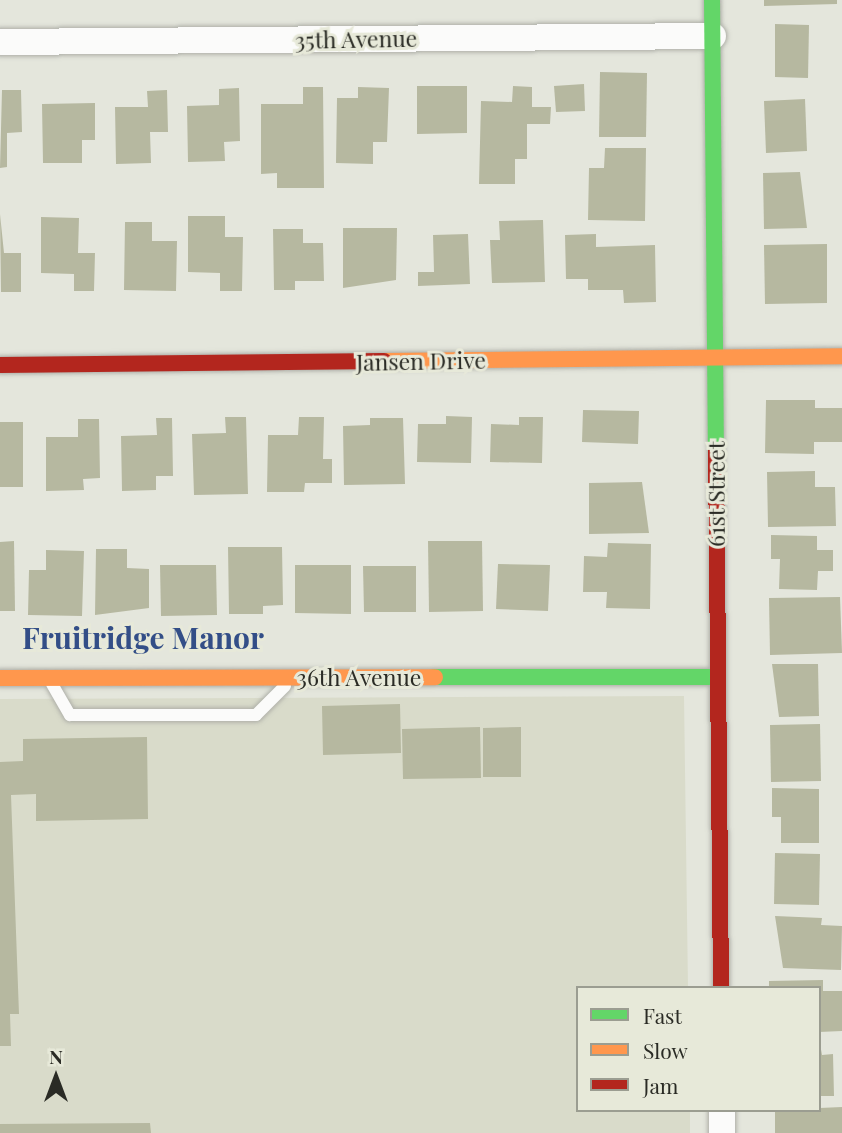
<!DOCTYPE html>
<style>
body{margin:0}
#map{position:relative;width:842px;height:1133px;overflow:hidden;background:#e4e6dc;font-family:"Playfair Display",serif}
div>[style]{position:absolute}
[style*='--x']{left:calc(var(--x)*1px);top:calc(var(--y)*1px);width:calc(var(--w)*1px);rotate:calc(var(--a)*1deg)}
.built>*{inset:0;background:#d9dbca}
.building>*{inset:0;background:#b6b8a0}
.roads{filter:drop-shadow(0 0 2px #aeafa8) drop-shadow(0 0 2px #aeafa8)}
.lane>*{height:12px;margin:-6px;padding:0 6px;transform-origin:6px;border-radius:6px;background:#fbfbfa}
.street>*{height:26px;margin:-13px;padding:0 13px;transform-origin:13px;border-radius:13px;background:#fbfbfa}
.fast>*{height:16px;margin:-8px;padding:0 8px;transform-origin:8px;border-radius:8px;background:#63d668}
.slow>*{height:16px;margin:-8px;padding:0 8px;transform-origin:8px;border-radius:8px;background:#ff974d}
.jam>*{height:16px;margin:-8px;padding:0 8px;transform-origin:8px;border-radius:8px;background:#b3261e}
span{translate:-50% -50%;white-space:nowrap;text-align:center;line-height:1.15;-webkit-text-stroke:6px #e7e9d9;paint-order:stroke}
.street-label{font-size:23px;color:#2a2b25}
.district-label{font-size:30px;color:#334e87;font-weight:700}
.legend{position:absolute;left:576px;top:986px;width:245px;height:126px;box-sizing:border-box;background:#e7e9d9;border:2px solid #9b9d91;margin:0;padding:9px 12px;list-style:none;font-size:21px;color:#2a2b25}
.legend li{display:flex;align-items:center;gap:14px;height:35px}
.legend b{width:35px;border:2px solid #9b9d91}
.north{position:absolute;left:21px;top:1042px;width:70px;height:70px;-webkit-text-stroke:5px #e7e9d9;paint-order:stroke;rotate:0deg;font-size:19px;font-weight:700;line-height:28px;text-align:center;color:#2a2b25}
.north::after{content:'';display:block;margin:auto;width:24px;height:32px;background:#2a2b25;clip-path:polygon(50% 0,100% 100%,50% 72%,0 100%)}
</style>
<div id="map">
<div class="built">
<div style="clip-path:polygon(684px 696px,688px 988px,578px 988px,578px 1110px,690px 1110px,690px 1133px,0 1133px,0 699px)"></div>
</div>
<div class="building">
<div style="clip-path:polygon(764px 0,837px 0,837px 4px,764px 6px)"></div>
<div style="clip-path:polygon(775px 24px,809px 25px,808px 78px,775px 77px)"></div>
<div style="clip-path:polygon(600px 72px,647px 73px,646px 137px,599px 137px)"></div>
<div style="clip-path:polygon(584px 84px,585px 111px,556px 112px,554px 86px)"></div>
<div style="clip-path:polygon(417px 86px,467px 86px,467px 133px,417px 134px)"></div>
<div style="clip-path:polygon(513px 86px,532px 87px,532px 107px,551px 107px,550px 124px,527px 124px,527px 159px,515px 159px,515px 184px,479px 184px,481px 101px,512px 102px)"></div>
<div style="clip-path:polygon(303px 87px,323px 87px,324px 188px,277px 188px,277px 173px,261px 174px,261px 104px,303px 104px)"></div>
<div style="clip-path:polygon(358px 87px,389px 88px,387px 142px,373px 142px,373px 164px,336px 163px,337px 98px,358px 98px)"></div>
<div style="clip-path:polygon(239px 88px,240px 141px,224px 142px,225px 161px,188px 162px,187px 106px,219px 105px,219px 89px)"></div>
<div style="clip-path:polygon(2px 90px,21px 90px,22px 132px,7px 133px,7px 167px,0 168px)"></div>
<div style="clip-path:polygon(167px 90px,168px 132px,150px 132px,151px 163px,116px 164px,115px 107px,148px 107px,147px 91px)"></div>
<div style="clip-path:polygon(805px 99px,807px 151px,766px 153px,764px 101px)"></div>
<div style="clip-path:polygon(95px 103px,95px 140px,82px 140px,82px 163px,43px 163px,42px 104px)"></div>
<div style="clip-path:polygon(605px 148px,646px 148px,645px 221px,588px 220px,589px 168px,604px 168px)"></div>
<div style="clip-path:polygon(800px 172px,807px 228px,764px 229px,763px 173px)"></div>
<div style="clip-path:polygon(0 214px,4px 253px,21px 253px,21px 292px,1px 292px)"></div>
<div style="clip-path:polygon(188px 216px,225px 216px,225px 237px,243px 237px,242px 291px,220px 291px,220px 273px,188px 272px)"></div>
<div style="clip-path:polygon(41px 217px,79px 218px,78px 253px,95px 253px,94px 291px,74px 291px,74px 274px,41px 273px)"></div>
<div style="clip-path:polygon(543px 220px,545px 282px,492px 283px,490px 240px,500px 240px,499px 221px)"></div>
<div style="clip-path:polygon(125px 222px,152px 222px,152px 241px,177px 241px,176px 291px,124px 290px)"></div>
<div style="clip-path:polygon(343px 228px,397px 228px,396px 280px,343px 288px)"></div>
<div style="clip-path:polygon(273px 229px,303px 229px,303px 243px,323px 243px,324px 281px,295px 281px,295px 290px,274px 290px)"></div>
<div style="clip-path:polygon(468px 234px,470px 284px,418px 286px,418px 272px,434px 272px,433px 235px)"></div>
<div style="clip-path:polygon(596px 234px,596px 247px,655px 245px,656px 302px,624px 303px,623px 290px,588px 290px,588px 279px,566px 279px,565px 235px)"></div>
<div style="clip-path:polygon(827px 244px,827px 303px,765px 304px,764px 245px)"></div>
<div style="clip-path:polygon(766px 400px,815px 400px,815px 408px,842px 408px,842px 442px,814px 442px,814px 454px,765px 453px)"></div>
<div style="clip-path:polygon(583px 410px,639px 411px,638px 444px,582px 442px)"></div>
<div style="clip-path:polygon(446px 416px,472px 417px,471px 463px,417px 462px,418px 424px,446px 424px)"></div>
<div style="clip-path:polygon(225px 417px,246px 417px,248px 494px,194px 495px,192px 434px,226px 433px)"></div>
<div style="clip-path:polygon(299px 417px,324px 417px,323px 459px,332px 459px,332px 483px,305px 483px,304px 492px,267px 492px,268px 435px,298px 435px)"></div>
<div style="clip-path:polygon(519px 417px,543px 417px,542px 463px,490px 462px,491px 424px,519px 425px)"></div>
<div style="clip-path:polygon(156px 418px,172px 418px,173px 476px,156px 476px,156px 490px,122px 491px,121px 436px,157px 435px)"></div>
<div style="clip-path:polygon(370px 418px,403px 418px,405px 484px,344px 485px,343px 426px,370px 425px)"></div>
<div style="clip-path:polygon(78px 419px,99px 419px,100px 478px,83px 479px,84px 490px,46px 491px,46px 437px,78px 437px)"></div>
<div style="clip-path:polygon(0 422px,23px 422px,23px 487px,0 487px)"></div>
<div style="clip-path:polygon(815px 471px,815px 487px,835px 487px,836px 526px,768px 527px,767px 472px)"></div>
<div style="clip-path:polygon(642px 482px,649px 533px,589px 534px,589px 483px)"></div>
<div style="clip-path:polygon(771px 535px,817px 536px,817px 550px,833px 550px,833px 571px,818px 571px,817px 590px,779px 589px,780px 559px,771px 559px)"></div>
<div style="clip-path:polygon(14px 541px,15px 611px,0 611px,0 542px)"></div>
<div style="clip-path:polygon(428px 541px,482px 541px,483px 611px,429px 612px)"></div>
<div style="clip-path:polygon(608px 543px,651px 544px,650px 609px,606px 608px,607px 592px,583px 592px,584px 556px,607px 557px)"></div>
<div style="clip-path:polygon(228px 547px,282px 547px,283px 605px,263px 606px,263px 614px,229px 614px)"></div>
<div style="clip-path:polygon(96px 549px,127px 549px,127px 568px,149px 569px,149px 608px,95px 615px)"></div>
<div style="clip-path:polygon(46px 550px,84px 551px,82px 616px,28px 615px,29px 570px,46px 570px)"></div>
<div style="clip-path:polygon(498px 564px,550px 565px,548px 611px,496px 609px)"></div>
<div style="clip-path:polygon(160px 565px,216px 565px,217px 615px,161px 616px)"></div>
<div style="clip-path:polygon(295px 565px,351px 565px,351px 614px,295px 613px)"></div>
<div style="clip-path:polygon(363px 566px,416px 566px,416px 612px,364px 612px)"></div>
<div style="clip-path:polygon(840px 597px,842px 653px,770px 655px,769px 598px)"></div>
<div style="clip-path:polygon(772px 664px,818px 664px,819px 716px,779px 717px)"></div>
<div style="clip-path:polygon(400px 704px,401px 753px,323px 755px,322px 706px)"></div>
<div style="clip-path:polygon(820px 724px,821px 781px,771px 782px,770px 725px)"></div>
<div style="clip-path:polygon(480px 727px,481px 778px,403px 779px,402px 729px)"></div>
<div style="clip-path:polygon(521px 727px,521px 777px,483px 777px,483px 728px)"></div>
<div style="clip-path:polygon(147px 737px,148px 819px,36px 821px,36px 794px,11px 795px,19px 1014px,10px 1014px,11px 1046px,0 1046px,0 762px,23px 761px,23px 739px)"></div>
<div style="clip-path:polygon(772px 788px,819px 789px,819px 843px,781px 843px,781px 817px,772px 817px)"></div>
<div style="clip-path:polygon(775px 853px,820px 854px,819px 905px,774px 904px)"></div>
<div style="clip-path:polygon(775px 916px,822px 918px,821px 925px,842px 926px,841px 970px,783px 968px)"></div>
<div style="clip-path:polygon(823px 980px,823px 991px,842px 991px,842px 1031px,819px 1032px,819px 988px,769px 988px,769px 981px)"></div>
<div style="clip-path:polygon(819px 1038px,822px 1055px,833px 1054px,834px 1096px,819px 1096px)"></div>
<div style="clip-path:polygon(842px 1107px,842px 1133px,775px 1133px,775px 1110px)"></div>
<div style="clip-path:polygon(150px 1123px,151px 1133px,0 1133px,0 1124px)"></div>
</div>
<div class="roads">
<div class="lane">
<div style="--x:52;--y:684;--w:36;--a:60"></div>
<div style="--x:70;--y:715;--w:186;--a:0"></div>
<div style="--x:256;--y:715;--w:41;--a:-45"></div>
</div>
<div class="street">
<div style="--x:0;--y:42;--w:713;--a:-0.48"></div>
<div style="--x:722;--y:1110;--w:23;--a:90"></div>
</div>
<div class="fast">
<div style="--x:712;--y:0;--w:450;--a:89.5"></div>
<div style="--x:435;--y:677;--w:283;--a:0"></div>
</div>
<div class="slow">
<div style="--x:384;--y:361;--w:458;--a:-0.6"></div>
<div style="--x:0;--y:678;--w:435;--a:-0.1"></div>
</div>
<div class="jam">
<div style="--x:0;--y:365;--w:384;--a:-0.6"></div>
<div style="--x:716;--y:450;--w:538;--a:89.47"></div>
</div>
</div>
<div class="street-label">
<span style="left:356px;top:39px;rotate:-1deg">35th Avenue</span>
<span style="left:421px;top:361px;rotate:-1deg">Jansen Drive</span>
<span style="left:716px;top:494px;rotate:-90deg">61st Street</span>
<span style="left:359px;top:677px">36th Avenue</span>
</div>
<div class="district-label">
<span style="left:143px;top:637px">Fruitridge Manor</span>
</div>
<ul class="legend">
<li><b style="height:9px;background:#63d668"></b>Fast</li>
<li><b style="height:9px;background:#ff974d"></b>Slow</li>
<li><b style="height:9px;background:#b3261e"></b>Jam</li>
</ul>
<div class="north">N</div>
</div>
